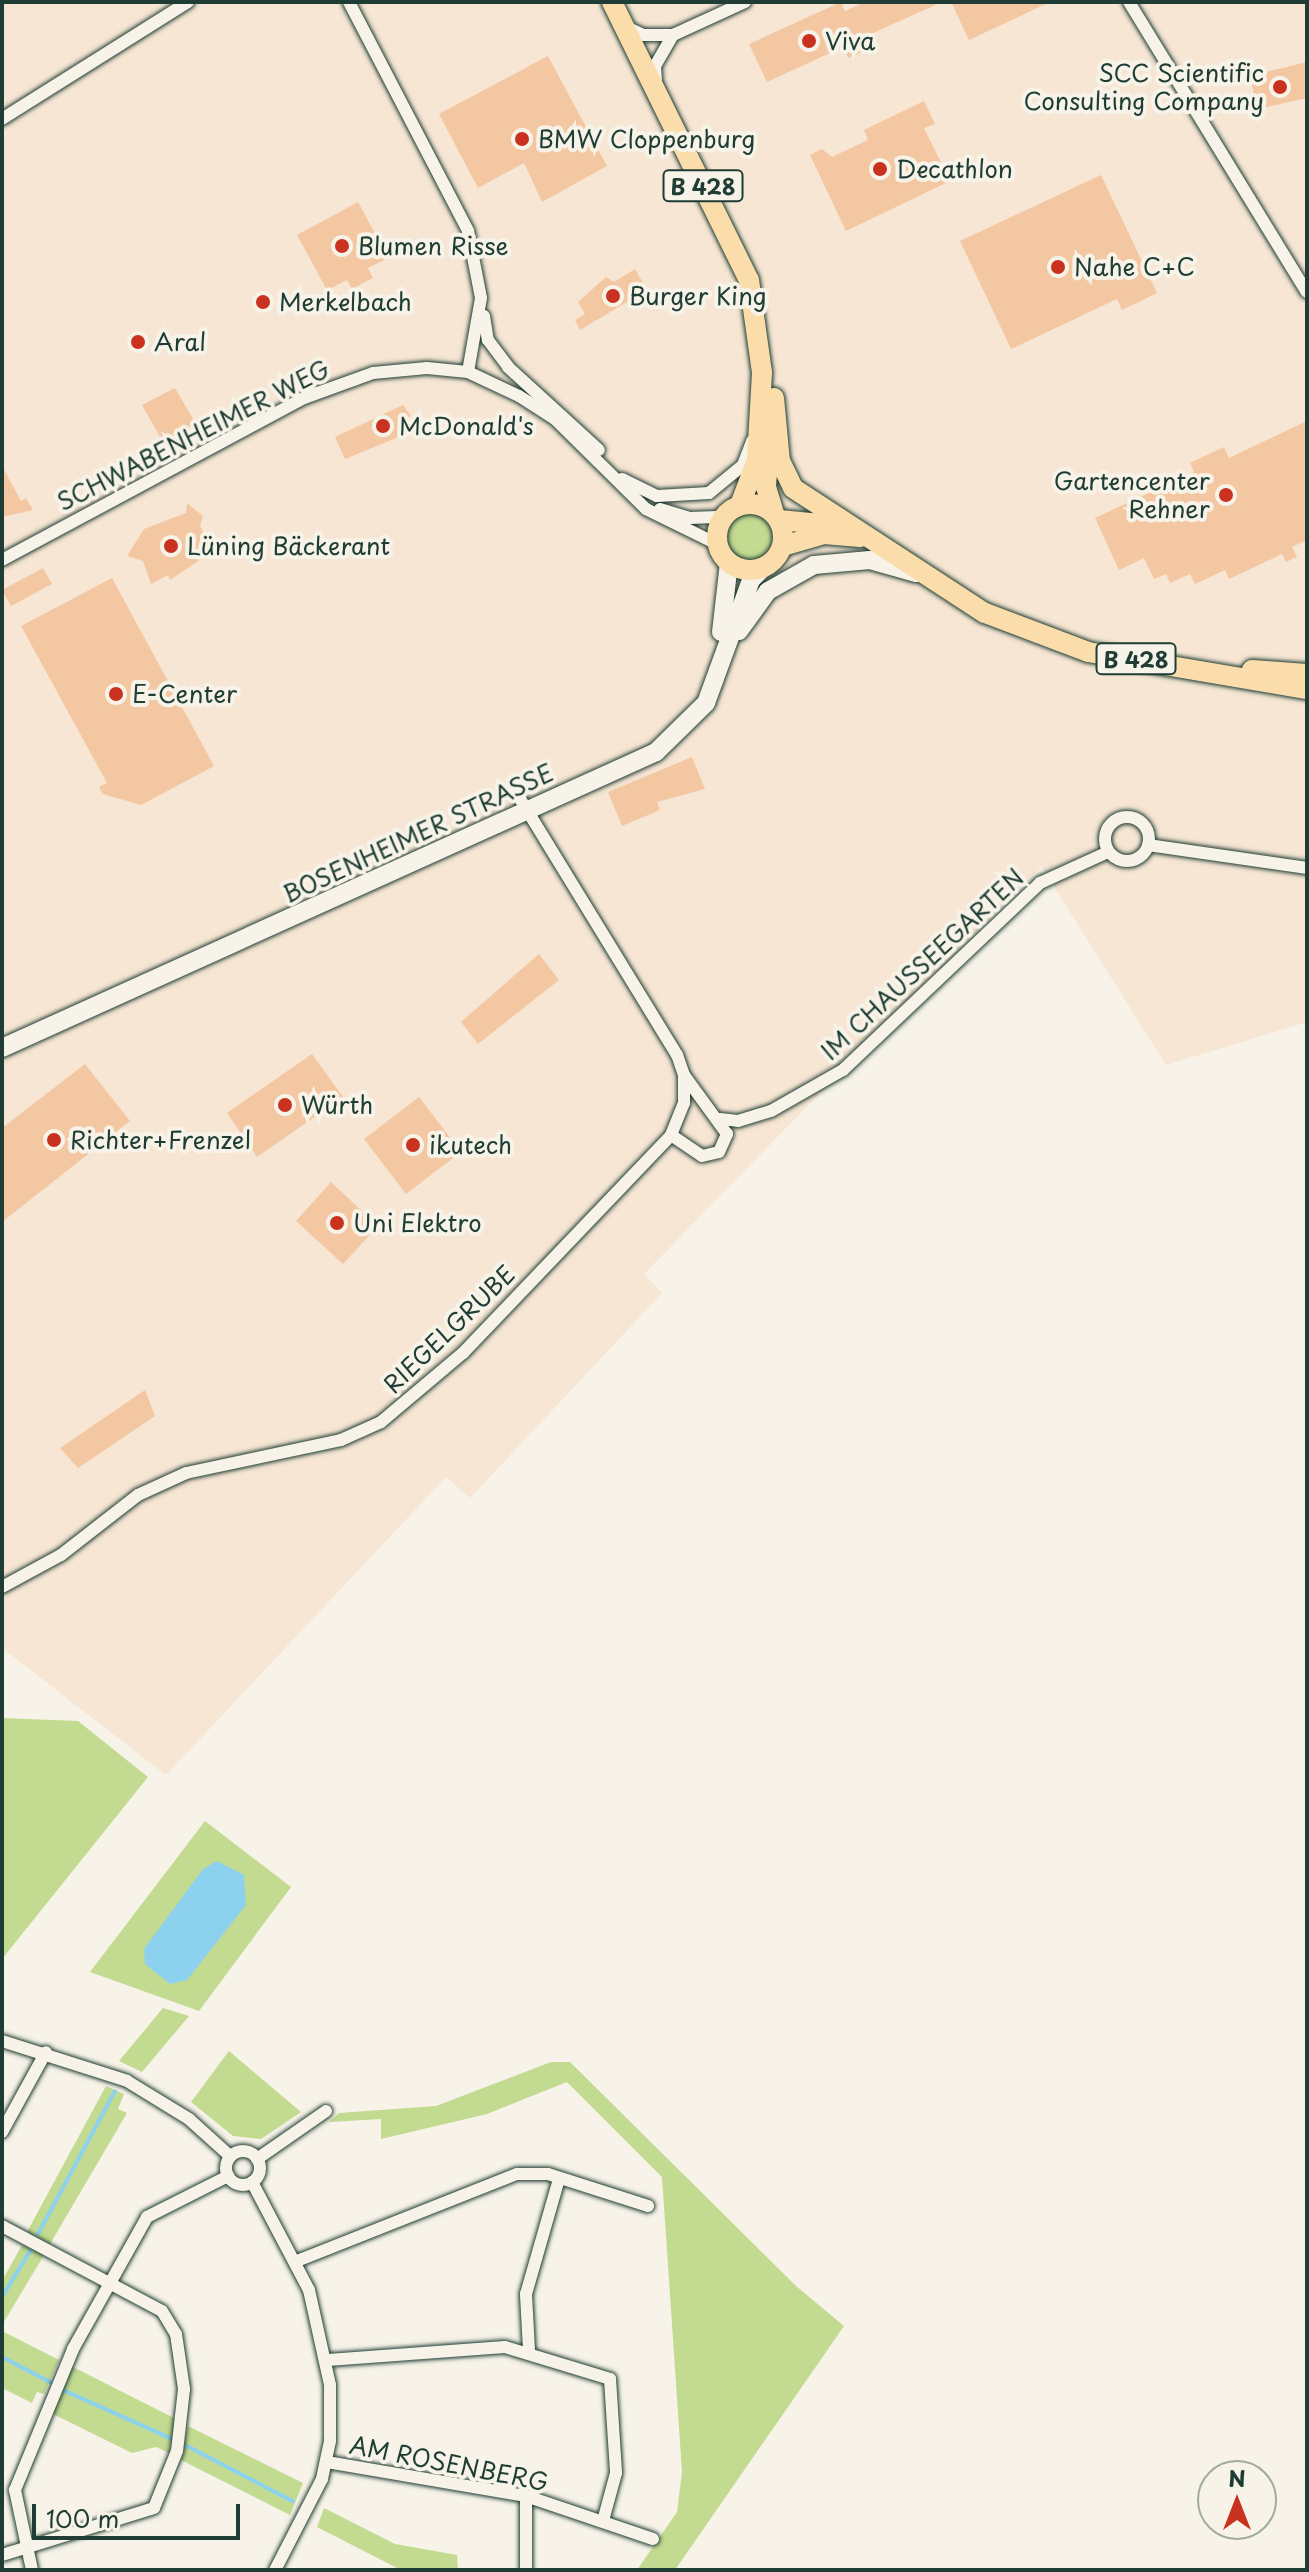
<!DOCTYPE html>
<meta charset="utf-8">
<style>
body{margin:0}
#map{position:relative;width:1309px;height:2572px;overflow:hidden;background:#f7f3e8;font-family:"Playpen Sans",sans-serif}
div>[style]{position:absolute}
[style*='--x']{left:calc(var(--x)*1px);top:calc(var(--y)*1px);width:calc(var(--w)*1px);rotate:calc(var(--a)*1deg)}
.built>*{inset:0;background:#f6e6d3}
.green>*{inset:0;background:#c3da91}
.round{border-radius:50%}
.water>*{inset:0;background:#8cd1ee}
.stream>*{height:4px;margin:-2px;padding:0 2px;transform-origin:2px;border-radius:2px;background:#8cd1ee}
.building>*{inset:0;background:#f4c7a3}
.roads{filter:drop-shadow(0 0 2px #1f3d34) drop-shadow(0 0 2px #1f3d34)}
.street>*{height:12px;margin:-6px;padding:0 6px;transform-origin:6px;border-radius:6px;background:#f7f3e8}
.street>.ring{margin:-6px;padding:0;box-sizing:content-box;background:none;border:12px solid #f7f3e8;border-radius:50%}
.secondary>*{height:18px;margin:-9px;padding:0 9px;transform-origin:9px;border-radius:9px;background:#f7f3e8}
.primary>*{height:20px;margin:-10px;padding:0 10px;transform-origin:10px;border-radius:10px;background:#faddab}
.primary>.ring{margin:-10px;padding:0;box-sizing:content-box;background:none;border:20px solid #faddab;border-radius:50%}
.dots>*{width:22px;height:22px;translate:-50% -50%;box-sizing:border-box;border:4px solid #f7f3e8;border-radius:50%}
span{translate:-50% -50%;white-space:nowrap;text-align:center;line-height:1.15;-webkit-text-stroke:8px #f7f3e8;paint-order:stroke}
.shield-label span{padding:2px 6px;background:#f7f3e8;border:2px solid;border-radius:6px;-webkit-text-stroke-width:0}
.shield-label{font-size:22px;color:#1f3d34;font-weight:700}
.poi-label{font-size:24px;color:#1f3d34}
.left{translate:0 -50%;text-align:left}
.right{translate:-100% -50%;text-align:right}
.street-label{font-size:24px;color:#1f3d34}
.frame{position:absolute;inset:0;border:4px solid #1f3d34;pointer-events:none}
.north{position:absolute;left:1197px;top:2460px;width:80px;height:80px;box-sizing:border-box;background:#f7f3e8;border:2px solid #a1aaa0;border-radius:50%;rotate:0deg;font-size:22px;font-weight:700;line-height:32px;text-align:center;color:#1f3d34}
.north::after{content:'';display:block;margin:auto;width:28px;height:36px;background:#c8321e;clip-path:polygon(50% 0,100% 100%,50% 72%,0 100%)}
.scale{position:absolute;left:32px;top:2504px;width:208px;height:36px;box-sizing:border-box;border:4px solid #1f3d34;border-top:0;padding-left:10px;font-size:24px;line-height:28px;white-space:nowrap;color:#1f3d34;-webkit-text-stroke:6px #f7f3e8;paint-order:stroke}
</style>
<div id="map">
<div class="built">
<div style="clip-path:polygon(2px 2px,1307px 2px,1307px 1022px,1166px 1065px,1041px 866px,644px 1274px,662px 1293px,470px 1498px,446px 1477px,166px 1775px,2px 1648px)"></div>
</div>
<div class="green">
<div class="round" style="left:726px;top:514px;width:48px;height:48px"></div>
<div style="clip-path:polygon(2px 1718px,78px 1721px,148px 1777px,2px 1959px)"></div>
<div style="clip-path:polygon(205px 1821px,291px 1887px,199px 2011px,90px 1972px)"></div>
<div style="clip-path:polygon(163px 2008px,189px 2016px,142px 2072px,119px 2061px)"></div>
<div style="clip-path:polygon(229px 2051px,301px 2112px,261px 2139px,233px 2136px,191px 2102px)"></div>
<div style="clip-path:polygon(551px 2062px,570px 2062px,796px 2286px,844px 2326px,675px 2570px,637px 2570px,677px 2512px,682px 2472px,662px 2177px,567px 2082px,487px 2114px,381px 2139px,381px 2119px,329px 2122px,339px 2113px,436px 2106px)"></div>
<div style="clip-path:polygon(106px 2086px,124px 2094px,118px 2109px,127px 2113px,50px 2244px,27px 2232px)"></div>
<div style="clip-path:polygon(22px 2245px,44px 2255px,2px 2325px,2px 2281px)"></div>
<div style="clip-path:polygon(2px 2331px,59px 2360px,44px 2394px,37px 2392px,32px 2403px,2px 2388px)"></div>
<div style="clip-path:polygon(71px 2366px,176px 2419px,169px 2453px,156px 2447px,132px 2453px,51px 2413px)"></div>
<div style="clip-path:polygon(188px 2426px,303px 2483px,290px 2515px,181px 2460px)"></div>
<div style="clip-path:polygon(324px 2508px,395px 2544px,457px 2555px,458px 2570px,401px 2570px,317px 2527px)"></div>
</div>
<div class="water">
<div style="clip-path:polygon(217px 1861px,244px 1875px,246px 1905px,187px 1980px,170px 1984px,145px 1964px,144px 1949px,203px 1869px)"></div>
</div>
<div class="stream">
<div style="--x:38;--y:2234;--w:162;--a:-61.7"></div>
<div style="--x:2;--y:2297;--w:54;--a:-58.7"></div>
<div style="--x:2;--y:2357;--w:54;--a:27.5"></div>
<div style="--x:63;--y:2390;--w:120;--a:24.2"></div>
<div style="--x:187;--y:2446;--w:119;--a:27.6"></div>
</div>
<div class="building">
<div style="clip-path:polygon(841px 2px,845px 11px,865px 2px,942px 2px,862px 38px,867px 50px,848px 58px,843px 47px,767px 82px,749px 44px)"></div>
<div style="clip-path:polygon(951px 2px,1050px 2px,969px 40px)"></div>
<div style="clip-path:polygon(548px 56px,607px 166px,542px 202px,524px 163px,478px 188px,439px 114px)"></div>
<div style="clip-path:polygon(1307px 62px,1307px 98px,1257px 109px,1250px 76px)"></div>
<div style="clip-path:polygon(924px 101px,935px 124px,924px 128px,950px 181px,846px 231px,810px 155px,822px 149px,832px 157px,868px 140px,864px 130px)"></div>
<div style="clip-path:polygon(1101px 175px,1157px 293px,1122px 310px,1117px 299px,1011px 349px,960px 241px)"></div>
<div style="clip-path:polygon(358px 202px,388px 258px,368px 268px,373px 278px,352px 289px,347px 280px,327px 290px,297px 235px)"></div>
<div style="clip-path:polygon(635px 269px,647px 290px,580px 330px,575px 320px,585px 314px,578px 302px,606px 277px,614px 282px)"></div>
<div style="clip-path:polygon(175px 388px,196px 424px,163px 442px,142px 405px)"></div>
<div style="clip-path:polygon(403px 405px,411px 416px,404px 419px,411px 432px,345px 459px,335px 437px)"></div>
<div style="clip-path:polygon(1307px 421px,1307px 540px,1292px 547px,1297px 557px,1286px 562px,1282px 554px,1229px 579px,1225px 570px,1195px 584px,1190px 574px,1170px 583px,1166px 574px,1154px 579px,1144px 558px,1119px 570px,1095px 518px,1194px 472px,1190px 463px,1224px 447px,1229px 458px)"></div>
<div style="clip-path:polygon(2px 466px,21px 501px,26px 498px,33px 510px,2px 517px)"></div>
<div style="clip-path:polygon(187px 503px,203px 516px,200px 526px,213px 551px,170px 580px,168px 575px,151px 584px,143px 561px,127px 556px,144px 529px,186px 513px)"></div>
<div style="clip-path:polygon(43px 568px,52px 584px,11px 606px,2px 590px)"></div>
<div style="clip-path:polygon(112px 578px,214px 766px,141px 805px,103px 794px,99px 787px,107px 783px,21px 626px)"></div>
<div style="clip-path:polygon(692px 757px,705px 789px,657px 802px,660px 810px,622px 826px,608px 792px)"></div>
<div style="clip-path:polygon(539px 954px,559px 980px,478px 1044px,461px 1022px)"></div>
<div style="clip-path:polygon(312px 1054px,343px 1097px,257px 1157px,227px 1113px)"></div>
<div style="clip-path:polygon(85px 1064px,130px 1121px,2px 1222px,2px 1128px)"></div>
<div style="clip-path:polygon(419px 1097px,461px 1152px,406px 1194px,364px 1139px)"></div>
<div style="clip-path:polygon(331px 1182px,378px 1226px,343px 1264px,296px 1221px)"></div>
<div style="clip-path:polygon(145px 1390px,155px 1416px,78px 1468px,60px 1448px)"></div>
</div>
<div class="roads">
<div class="street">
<div style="--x:349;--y:2;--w:258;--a:62.5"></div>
<div style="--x:468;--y:231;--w:68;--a:79"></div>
<div style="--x:481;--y:298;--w:75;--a:100"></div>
<div style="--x:1129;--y:2;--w:340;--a:58.5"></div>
<div style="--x:626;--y:27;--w:19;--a:25"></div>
<div style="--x:643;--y:35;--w:30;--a:0"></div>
<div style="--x:656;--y:81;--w:15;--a:-94"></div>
<div style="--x:655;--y:66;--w:36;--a:-60"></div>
<div style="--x:673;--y:35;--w:79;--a:-24.6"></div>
<div style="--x:2;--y:119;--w:220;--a:-32.2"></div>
<div style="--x:484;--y:316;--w:24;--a:81"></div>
<div style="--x:488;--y:340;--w:34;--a:53"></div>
<div style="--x:508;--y:367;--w:123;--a:42.4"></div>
<div style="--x:622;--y:479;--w:39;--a:26"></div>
<div style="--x:657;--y:496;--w:52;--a:-3.3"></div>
<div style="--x:709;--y:493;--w:44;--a:-39.5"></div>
<div style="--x:743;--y:465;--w:26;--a:-69"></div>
<div style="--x:660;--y:509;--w:31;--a:17"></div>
<div style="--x:690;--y:518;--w:33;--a:-2"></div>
<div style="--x:2;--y:560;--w:343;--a:-28.2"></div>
<div style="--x:304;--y:398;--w:73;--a:-19.9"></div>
<div style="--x:373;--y:373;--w:54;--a:-5.3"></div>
<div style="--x:427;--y:368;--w:41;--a:5.6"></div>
<div style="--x:468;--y:372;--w:56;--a:25.2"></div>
<div style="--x:519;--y:396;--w:43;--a:32.6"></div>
<div style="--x:555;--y:419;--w:128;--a:44.7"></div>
<div style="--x:646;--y:509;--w:79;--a:26.2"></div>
<div class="ring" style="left:1105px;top:817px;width:32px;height:32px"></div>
<div style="--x:1148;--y:845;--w:161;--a:8.2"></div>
<div style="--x:720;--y:1119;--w:18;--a:6"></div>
<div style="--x:738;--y:1121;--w:34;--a:-17"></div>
<div style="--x:771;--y:1111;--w:83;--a:-29.7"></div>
<div style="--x:843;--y:1070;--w:272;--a:-43.5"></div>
<div style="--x:1040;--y:883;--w:75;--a:-24.5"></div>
<div style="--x:671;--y:1135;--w:37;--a:34"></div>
<div style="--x:702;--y:1156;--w:17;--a:-13"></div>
<div style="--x:719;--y:1152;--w:20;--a:-66"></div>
<div style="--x:727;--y:1134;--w:73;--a:-126.1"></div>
<div style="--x:2;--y:1587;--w:67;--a:-28.5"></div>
<div style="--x:61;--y:1555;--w:98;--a:-37.9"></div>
<div style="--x:138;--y:1495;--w:53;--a:-24.6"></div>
<div style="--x:186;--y:1473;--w:158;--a:-12"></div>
<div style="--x:341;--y:1440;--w:44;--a:-24.2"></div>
<div style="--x:381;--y:1422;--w:107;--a:-40.1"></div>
<div style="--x:463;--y:1353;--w:301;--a:-46.3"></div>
<div style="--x:671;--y:1135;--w:35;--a:-68"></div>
<div style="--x:684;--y:1103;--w:28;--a:-90"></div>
<div style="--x:684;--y:1075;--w:21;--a:-109"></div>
<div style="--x:677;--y:1055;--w:300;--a:-121.5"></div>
<div style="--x:2;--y:2041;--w:131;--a:17.7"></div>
<div style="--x:127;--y:2081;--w:73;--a:31.5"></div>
<div style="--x:189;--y:2119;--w:55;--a:42.1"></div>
<div style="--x:2;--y:2132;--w:91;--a:-61.2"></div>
<div class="ring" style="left:226px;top:2151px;width:22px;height:22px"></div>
<div style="--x:257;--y:2159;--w:84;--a:-34.8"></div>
<div style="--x:252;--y:2182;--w:122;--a:62.2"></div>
<div style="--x:309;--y:2290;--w:97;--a:77.5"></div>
<div style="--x:330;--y:2385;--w:56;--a:90"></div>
<div style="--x:330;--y:2441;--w:39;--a:102"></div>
<div style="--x:322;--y:2479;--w:102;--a:117.3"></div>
<div style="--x:2;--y:2226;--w:181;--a:28"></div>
<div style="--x:162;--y:2311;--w:27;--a:59"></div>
<div style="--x:176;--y:2334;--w:56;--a:81.7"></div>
<div style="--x:184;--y:2389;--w:62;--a:96.4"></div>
<div style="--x:177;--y:2451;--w:61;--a:112"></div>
<div style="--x:154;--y:2508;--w:159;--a:162.8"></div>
<div style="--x:297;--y:2261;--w:237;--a:-21.6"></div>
<div style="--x:517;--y:2174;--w:31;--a:0"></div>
<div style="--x:548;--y:2174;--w:105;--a:17.7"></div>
<div style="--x:529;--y:2350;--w:56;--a:-93.1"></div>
<div style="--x:526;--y:2294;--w:120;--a:-74"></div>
<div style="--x:328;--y:2360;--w:177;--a:-4.2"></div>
<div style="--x:505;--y:2347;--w:110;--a:16.9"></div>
<div style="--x:610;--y:2379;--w:94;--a:86.3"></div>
<div style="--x:616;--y:2473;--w:50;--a:105.2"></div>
<div style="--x:327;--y:2462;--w:202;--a:9.7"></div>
<div style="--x:526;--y:2496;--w:134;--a:18.7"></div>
<div style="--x:32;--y:2570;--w:82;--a:-102"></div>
<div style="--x:15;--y:2490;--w:152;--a:-67.6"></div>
<div style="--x:73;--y:2349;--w:151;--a:-60.7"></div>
<div style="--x:147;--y:2217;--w:91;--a:-26.8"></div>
<div style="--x:526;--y:2570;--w:74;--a:-90"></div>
</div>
<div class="secondary">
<div style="--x:739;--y:631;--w:49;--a:-54.1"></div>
<div style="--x:768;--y:591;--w:53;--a:-29.5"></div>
<div style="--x:814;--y:565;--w:56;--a:-5.1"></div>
<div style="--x:870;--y:560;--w:48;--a:15.8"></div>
<div style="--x:721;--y:632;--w:69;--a:-83.4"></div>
<div style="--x:2;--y:1048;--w:718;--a:-24.35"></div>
<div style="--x:656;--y:752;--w:70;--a:-44.4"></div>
<div style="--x:706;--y:703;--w:131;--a:-69.9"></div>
<div style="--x:751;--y:580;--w:16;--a:-45"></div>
</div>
<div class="primary">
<div style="--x:612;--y:2;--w:310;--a:63.8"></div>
<div style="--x:749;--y:280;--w:94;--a:82"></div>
<div style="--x:762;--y:373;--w:87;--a:93.3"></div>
<div style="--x:757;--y:460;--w:48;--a:110.7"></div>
<div style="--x:774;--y:398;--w:63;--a:84.6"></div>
<div style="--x:780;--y:461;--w:30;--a:64"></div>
<div style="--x:793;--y:488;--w:229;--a:33.1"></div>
<div style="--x:985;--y:613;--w:110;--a:20.7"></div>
<div style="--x:1088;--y:652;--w:222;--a:9.6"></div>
<div style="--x:769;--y:451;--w:36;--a:95"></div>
<div style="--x:766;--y:487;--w:27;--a:73"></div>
<div class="ring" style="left:717px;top:504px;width:46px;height:46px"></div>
<div style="--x:779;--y:520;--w:53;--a:5.4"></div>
<div style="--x:783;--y:546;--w:43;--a:-16.3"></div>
<div style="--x:824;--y:534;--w:36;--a:5"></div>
<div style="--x:1252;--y:670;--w:55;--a:4.2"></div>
</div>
</div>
<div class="dots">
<div style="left:809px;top:41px;background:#c8321e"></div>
<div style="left:1280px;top:87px;background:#c8321e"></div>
<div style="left:522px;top:139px;background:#c8321e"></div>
<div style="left:880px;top:169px;background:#c8321e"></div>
<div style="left:342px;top:246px;background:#c8321e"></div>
<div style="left:1058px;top:267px;background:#c8321e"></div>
<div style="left:613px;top:296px;background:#c8321e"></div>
<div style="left:263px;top:302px;background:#c8321e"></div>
<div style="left:138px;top:342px;background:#c8321e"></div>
<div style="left:383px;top:426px;background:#c8321e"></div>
<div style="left:1226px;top:495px;background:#c8321e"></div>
<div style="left:171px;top:546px;background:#c8321e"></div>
<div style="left:116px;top:694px;background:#c8321e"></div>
<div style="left:285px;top:1105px;background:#c8321e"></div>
<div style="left:54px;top:1140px;background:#c8321e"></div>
<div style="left:413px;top:1145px;background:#c8321e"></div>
<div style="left:337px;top:1223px;background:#c8321e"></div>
</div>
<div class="shield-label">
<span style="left:703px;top:186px">B 428</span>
<span style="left:1136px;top:659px">B 428</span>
</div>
<div class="poi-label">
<span class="left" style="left:825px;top:41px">Viva</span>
<span class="right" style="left:1264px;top:87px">SCC Scientific<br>Consulting Company</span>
<span class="left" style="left:538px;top:139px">BMW Cloppenburg</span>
<span class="left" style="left:896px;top:169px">Decathlon</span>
<span class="left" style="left:358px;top:246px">Blumen Risse</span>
<span class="left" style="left:1074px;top:267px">Nahe C+C</span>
<span class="left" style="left:629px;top:296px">Burger King</span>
<span class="left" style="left:279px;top:302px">Merkelbach</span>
<span class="left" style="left:154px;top:342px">Aral</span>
<span class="left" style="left:399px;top:426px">McDonald's</span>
<span class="right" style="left:1210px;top:495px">Gartencenter<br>Rehner</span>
<span class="left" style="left:187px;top:546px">Lüning Bäckerant</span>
<span class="left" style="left:132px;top:694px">E-Center</span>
<span class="left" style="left:301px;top:1105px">Würth</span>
<span class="left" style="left:70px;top:1140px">Richter+Frenzel</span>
<span class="left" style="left:429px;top:1145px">ikutech</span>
<span class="left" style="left:353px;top:1223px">Uni Elektro</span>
</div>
<div class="street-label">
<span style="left:193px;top:435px;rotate:-27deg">SCHWABENHEIMER WEG</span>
<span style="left:418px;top:833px;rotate:-25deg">BOSENHEIMER STRASSE</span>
<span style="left:922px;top:964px;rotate:-43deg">IM CHAUSSEEGARTEN</span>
<span style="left:449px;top:1329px;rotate:-44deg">RIEGELGRUBE</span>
<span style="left:449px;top:2463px;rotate:11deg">AM ROSENBERG</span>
</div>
<div class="frame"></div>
<div class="north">N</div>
<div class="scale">100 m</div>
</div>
